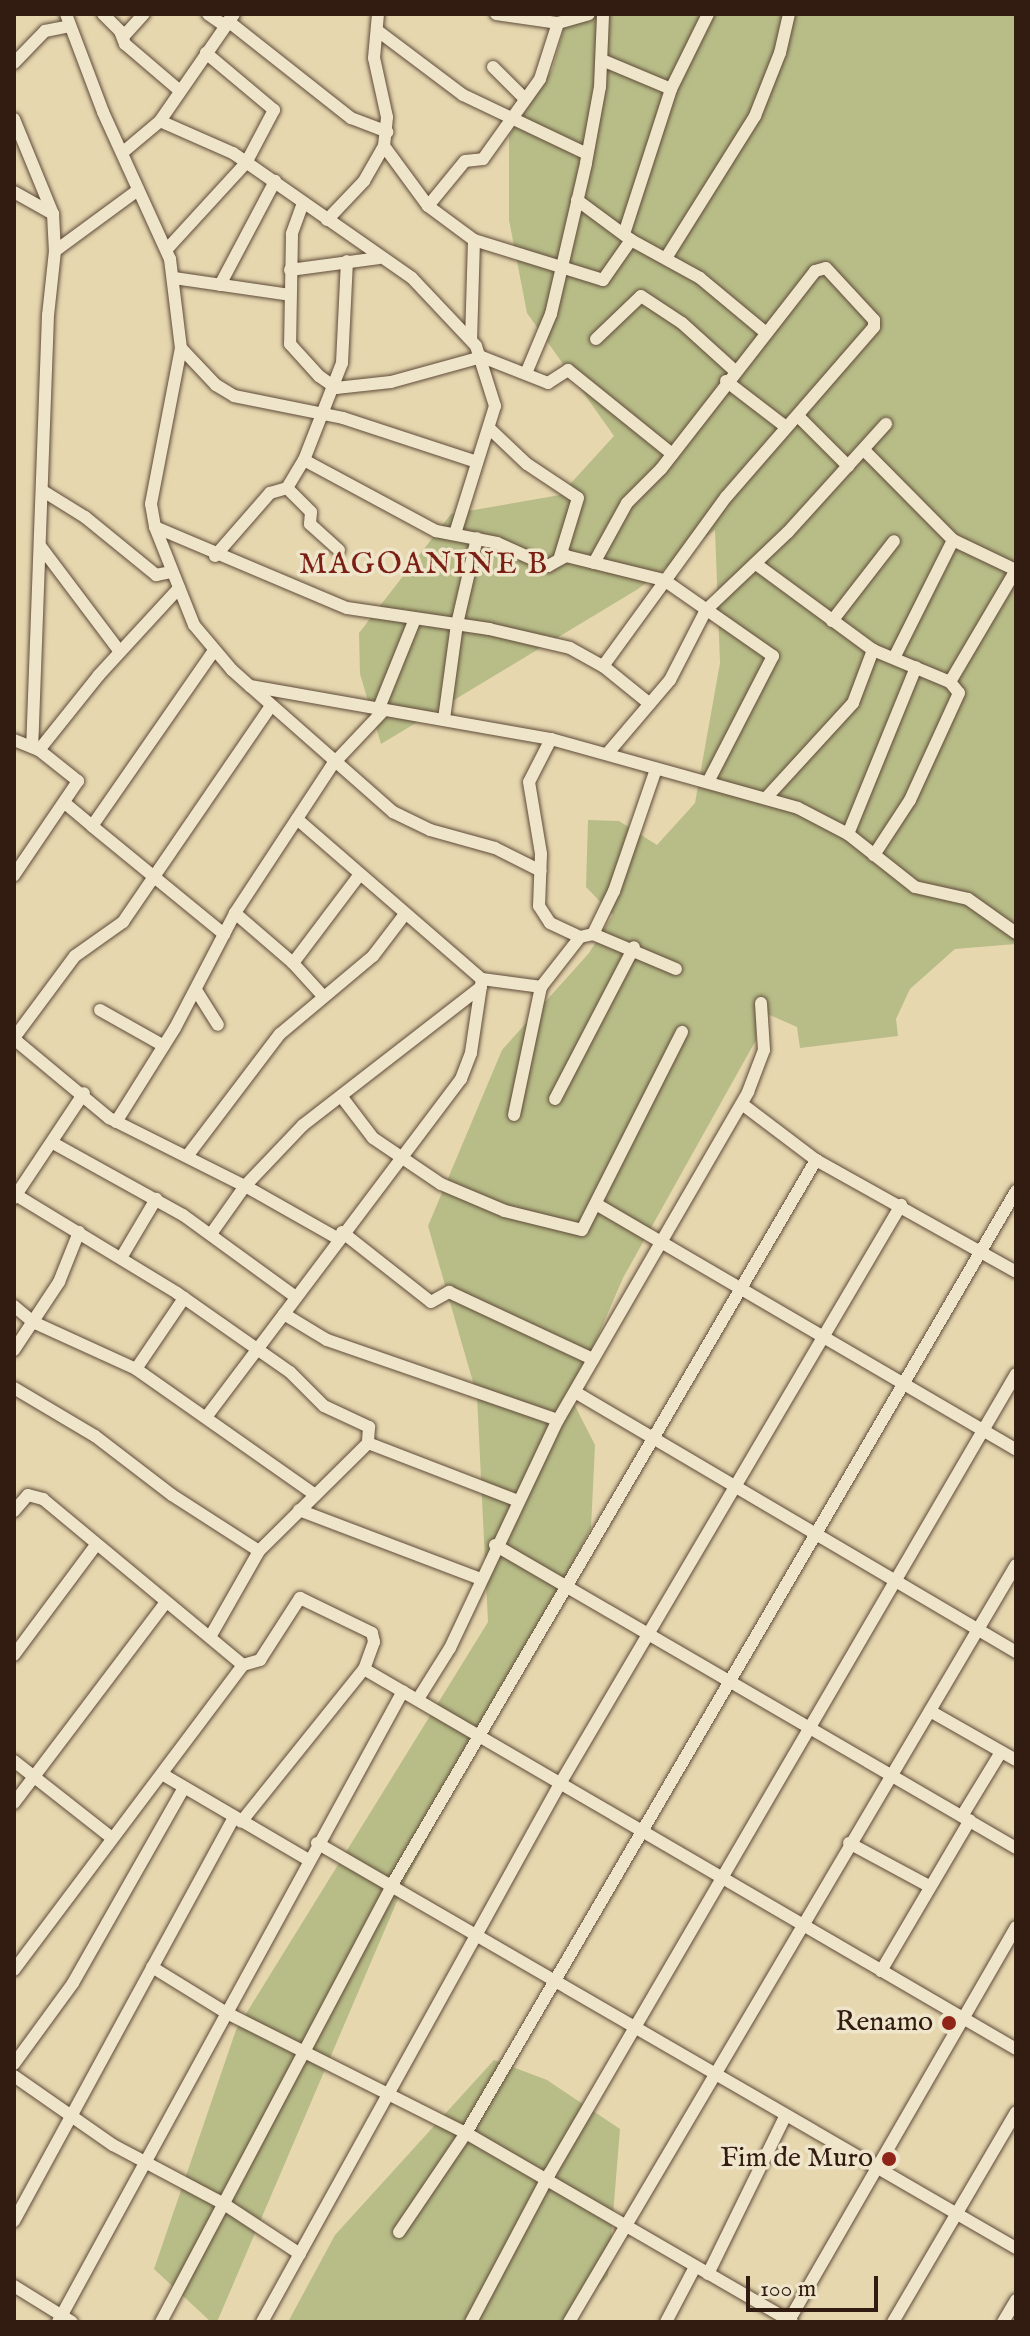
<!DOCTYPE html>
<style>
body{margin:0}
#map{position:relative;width:1030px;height:2336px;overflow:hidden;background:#e6d7af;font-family:"IM FELL English",serif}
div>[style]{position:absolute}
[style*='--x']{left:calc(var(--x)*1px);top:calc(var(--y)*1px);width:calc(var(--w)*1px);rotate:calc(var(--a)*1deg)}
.green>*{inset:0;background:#b8bd88}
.roads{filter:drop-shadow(0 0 2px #5f4b39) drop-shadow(0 0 2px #5f4b39)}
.minor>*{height:12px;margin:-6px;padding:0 6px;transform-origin:6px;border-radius:6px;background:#efe5cb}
.dots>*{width:22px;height:22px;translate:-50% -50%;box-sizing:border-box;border:4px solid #efe5cb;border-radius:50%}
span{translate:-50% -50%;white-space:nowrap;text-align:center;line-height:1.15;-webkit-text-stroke:7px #efe5cb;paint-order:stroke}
.poi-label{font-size:28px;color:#321c12}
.right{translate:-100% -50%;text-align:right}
.neighbourhood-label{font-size:30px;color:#7a1f14;letter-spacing:2px}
.frame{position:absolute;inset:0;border:16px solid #321c12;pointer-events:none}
.scale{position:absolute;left:746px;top:2276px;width:132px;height:36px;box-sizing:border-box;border:4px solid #321c12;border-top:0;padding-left:10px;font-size:24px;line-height:28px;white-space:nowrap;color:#321c12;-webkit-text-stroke:6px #efe5cb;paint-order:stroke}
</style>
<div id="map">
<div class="green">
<div style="clip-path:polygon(568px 14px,1016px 14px,1016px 944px,955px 949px,910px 989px,896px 1019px,898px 1036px,800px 1048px,797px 1027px,756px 1009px,756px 1040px,623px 1278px,571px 1398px,595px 1445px,591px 1528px,407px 1878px,217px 2322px,211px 2322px,154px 2269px,236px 2030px,488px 1622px,477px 1396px,428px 1226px,502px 1050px,589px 953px,613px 915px,586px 887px,588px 820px,619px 821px,657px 845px,695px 803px,720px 663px,715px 530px,638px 589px,381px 744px,360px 674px,359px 633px,451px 514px,560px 495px,614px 436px,527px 313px,509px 220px,509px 136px,552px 70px)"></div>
<div style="clip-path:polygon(494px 2060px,547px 2080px,620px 2129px,608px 2276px,565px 2322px,288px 2322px,335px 2235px)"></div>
</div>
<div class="roads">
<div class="minor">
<div style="--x:66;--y:14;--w:105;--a:69.3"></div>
<div style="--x:103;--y:112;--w:162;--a:65.5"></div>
<div style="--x:170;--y:259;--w:90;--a:83"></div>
<div style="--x:181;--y:348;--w:159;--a:100.9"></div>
<div style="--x:151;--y:504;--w:23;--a:80"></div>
<div style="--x:155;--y:527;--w:105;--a:68.3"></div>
<div style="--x:194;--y:625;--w:59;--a:49.8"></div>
<div style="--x:232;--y:670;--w:24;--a:42"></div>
<div style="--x:250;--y:686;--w:306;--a:10"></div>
<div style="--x:551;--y:739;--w:256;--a:15.6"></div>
<div style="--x:798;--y:808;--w:56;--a:27.5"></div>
<div style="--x:848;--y:834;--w:85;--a:38.3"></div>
<div style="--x:915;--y:887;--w:54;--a:12.8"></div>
<div style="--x:968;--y:899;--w:59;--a:35.3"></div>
<div style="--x:103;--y:14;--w:24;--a:45"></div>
<div style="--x:120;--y:31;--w:14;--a:69"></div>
<div style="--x:125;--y:44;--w:72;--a:40.5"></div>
<div style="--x:208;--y:14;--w:21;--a:35"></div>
<div style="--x:496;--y:14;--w:63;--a:8.3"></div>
<div style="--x:558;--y:23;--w:32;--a:-16"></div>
<div style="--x:228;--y:21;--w:157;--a:38.3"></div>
<div style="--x:351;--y:118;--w:39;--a:21"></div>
<div style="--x:378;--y:31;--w:106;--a:37"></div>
<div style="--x:463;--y:95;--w:137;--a:25.4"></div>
<div style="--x:123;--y:37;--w:31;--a:-48"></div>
<div style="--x:602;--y:60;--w:75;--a:22.8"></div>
<div style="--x:14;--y:63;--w:45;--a:-45.9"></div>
<div style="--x:45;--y:31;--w:25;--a:-11"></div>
<div style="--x:493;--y:67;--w:45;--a:45"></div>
<div style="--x:14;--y:119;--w:103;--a:67.7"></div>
<div style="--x:160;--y:121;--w:80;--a:23.7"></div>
<div style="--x:233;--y:153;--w:218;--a:34.9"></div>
<div style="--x:412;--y:278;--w:93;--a:46.7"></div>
<div style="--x:476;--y:346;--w:63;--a:72.4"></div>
<div style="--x:495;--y:406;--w:134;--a:107.4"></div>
<div style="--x:384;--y:146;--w:74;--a:53.7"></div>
<div style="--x:428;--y:206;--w:58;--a:-50.6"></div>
<div style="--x:465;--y:161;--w:18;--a:-6"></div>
<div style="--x:483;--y:159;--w:98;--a:-54.5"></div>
<div style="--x:540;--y:79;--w:59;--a:-72.2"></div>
<div style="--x:122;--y:153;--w:50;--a:-40.1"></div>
<div style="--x:160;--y:121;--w:130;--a:-55.3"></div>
<div style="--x:14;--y:192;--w:45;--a:29.4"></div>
<div style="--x:53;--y:214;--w:37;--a:87"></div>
<div style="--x:55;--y:251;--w:64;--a:96.2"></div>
<div style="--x:48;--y:315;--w:432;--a:92.1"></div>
<div style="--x:577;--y:200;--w:67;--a:36.5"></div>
<div style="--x:631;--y:240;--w:79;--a:28.8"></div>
<div style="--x:700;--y:278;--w:85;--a:39.7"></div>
<div style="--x:303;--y:203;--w:33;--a:110"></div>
<div style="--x:292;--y:234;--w:110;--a:91"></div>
<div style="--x:290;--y:344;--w:43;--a:47.8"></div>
<div style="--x:319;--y:376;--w:21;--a:35"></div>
<div style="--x:336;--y:388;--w:55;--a:-6.2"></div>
<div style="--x:391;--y:382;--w:94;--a:-15.4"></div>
<div style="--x:482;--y:357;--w:71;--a:21.5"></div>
<div style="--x:548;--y:383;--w:24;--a:-33"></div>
<div style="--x:568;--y:370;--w:134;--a:38.9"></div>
<div style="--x:428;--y:206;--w:57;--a:36.5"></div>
<div style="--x:474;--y:240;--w:99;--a:91.7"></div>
<div style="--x:327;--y:220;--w:54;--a:-46.5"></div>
<div style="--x:364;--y:181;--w:40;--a:-60.3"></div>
<div style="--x:384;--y:146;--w:29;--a:-84"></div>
<div style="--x:387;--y:117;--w:60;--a:-102.4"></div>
<div style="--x:374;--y:58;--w:44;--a:-84.8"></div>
<div style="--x:624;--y:234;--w:152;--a:-72"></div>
<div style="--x:671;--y:89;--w:84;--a:-63.7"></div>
<div style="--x:474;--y:240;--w:135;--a:17.2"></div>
<div style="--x:603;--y:280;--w:49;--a:-55"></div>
<div style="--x:168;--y:248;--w:115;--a:-47.5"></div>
<div style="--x:246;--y:163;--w:60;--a:-62.2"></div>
<div style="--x:274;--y:110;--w:89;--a:-140"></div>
<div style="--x:55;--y:251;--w:103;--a:-36.3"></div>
<div style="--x:666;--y:258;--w:168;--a:-57.9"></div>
<div style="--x:755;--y:116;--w:68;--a:-68.4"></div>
<div style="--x:780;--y:53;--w:40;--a:-77"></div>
<div style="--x:290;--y:270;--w:90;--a:-7.7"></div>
<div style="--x:174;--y:278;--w:117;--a:8.3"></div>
<div style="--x:220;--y:285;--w:118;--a:-62.1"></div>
<div style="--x:596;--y:339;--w:62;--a:-43.7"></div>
<div style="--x:641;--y:296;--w:49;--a:33.4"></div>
<div style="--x:682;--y:323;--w:70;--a:42.1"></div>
<div style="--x:181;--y:348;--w:51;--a:46.6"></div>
<div style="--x:216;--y:385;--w:21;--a:31"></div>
<div style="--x:234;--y:396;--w:111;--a:11.4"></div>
<div style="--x:343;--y:418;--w:141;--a:18.2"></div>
<div style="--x:527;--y:371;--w:62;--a:-67.2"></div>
<div style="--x:551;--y:314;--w:155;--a:-76.9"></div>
<div style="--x:586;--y:163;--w:77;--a:-79.6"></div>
<div style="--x:600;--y:87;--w:73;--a:-87.6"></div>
<div style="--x:726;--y:381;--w:76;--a:37.5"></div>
<div style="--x:798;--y:416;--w:71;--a:45"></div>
<div style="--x:489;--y:428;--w:52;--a:43.5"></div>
<div style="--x:527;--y:464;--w:61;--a:33.7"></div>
<div style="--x:578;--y:498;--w:62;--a:107"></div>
<div style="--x:864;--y:450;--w:127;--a:45.3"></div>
<div style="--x:953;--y:540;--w:70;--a:25.5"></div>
<div style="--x:304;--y:460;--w:150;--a:28.3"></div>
<div style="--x:436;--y:531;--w:62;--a:11.1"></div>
<div style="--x:497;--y:543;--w:56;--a:24.3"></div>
<div style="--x:548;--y:566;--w:21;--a:-29"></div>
<div style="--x:566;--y:556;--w:101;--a:13.8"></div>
<div style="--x:664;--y:580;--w:133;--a:34.9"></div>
<div style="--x:773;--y:656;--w:142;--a:117.3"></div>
<div style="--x:287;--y:488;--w:34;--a:45"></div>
<div style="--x:311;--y:512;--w:12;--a:95"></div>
<div style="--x:310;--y:524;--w:39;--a:42"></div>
<div style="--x:43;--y:491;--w:49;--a:31.8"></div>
<div style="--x:85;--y:517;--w:92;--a:39.2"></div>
<div style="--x:156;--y:575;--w:16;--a:-11"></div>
<div style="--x:155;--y:527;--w:208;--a:22.9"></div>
<div style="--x:347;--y:608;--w:144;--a:8.4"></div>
<div style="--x:489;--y:629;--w:83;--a:13.2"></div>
<div style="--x:570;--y:648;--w:38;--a:29"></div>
<div style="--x:603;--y:666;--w:60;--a:39"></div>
<div style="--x:41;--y:547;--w:131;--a:53"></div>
<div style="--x:215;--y:556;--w:84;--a:-48.9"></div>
<div style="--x:270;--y:493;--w:18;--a:-16"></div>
<div style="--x:287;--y:488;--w:33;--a:-59"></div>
<div style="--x:304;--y:460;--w:104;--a:-68.6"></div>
<div style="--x:342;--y:363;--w:102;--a:-87.2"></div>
<div style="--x:594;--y:563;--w:68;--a:-61.2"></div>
<div style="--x:627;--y:503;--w:48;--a:-45"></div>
<div style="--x:661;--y:469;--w:251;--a:-52.1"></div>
<div style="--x:815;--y:271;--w:11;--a:-15"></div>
<div style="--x:826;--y:268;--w:71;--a:47.3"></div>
<div style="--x:874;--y:320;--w:7;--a:90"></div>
<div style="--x:874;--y:327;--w:225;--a:131"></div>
<div style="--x:726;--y:497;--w:209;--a:126"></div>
<div style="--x:756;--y:564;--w:145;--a:36.3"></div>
<div style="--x:873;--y:650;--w:83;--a:22.6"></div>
<div style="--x:950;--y:682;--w:14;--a:51"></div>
<div style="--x:959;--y:693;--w:118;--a:114.6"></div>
<div style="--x:910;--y:800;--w:66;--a:123.2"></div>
<div style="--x:832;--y:621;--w:101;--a:-52.2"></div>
<div style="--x:213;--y:652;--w:212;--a:124.8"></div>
<div style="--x:92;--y:826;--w:171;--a:39.3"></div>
<div style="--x:894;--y:658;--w:132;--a:-63.4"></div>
<div style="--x:950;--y:682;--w:130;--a:-59.5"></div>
<div style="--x:250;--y:686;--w:191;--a:41.4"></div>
<div style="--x:393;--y:812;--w:41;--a:25.9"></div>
<div style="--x:430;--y:830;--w:67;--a:15.5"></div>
<div style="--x:495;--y:848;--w:51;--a:26.6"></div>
<div style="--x:379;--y:708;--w:96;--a:-68"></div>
<div style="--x:444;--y:719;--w:96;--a:-82.2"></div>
<div style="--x:457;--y:624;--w:88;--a:-76.9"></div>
<div style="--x:551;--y:739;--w:48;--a:117.1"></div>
<div style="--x:529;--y:782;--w:73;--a:80.5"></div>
<div style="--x:541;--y:854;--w:52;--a:92.2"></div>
<div style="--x:539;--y:906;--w:20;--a:57"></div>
<div style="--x:550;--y:923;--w:33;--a:25"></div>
<div style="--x:14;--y:740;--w:27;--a:22"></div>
<div style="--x:39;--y:750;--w:50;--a:38.5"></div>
<div style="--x:78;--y:781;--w:114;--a:124.2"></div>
<div style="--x:39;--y:750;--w:96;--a:-51.3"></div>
<div style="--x:99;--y:675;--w:118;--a:-47.4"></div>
<div style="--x:607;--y:754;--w:97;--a:-49.6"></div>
<div style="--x:670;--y:680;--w:79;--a:-62.8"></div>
<div style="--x:706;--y:610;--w:113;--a:-43.6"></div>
<div style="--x:788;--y:532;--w:146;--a:-47.8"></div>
<div style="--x:766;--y:798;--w:129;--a:-47.5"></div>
<div style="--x:853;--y:703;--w:57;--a:-69.3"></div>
<div style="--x:66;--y:804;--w:34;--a:40"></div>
<div style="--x:297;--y:819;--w:245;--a:40.9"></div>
<div style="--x:482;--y:979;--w:60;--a:7.7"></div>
<div style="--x:541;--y:987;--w:63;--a:-52"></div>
<div style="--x:580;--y:937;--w:13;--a:-13"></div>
<div style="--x:593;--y:934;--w:90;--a:22.9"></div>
<div style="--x:848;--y:834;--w:180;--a:-67.8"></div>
<div style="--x:235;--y:913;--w:77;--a:40.8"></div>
<div style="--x:593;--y:934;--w:48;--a:-64"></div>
<div style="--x:614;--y:891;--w:129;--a:-71"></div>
<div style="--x:482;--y:979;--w:75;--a:98.5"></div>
<div style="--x:471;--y:1053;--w:28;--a:111"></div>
<div style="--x:461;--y:1079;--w:294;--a:127"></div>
<div style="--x:284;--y:1314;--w:50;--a:31.2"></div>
<div style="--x:327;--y:1340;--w:244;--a:19.1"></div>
<div style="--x:196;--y:990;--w:41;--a:57.8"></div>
<div style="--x:323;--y:996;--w:45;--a:-132.3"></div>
<div style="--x:293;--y:963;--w:111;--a:-53"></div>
<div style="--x:100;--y:1010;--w:73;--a:29.4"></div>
<div style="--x:14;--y:1038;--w:102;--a:-53.4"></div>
<div style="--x:75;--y:956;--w:59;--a:-35.3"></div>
<div style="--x:123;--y:922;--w:262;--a:-55.6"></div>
<div style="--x:14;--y:1039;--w:124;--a:39.7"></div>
<div style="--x:109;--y:1118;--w:152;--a:26.6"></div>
<div style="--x:245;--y:1186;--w:59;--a:125.3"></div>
<div style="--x:341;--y:1096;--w:53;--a:52.7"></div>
<div style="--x:373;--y:1138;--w:82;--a:34.1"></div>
<div style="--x:441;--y:1184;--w:69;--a:22.9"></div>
<div style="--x:505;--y:1211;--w:79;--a:13.9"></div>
<div style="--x:582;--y:1230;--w:222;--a:-63.2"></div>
<div style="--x:555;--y:1099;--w:171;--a:-62.5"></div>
<div style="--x:742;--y:1104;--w:93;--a:37.1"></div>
<div style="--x:816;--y:1160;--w:229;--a:29.2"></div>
<div style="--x:514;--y:1115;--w:131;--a:-78.1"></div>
<div style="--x:116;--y:1122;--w:111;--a:-57.9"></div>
<div style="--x:175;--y:1028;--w:130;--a:-62.4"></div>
<div style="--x:235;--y:913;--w:178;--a:-56.7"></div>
<div style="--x:333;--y:764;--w:74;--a:-46.6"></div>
<div style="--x:53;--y:1143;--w:149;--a:29"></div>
<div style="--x:183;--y:1215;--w:140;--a:36"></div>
<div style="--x:188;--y:1155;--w:152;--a:-52.8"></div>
<div style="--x:280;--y:1034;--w:121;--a:-40"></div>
<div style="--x:373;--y:956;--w:53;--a:-52.7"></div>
<div style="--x:16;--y:1195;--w:188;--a:31.3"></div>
<div style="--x:177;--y:1293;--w:138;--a:35"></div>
<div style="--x:290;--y:1372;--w:48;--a:45"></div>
<div style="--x:324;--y:1406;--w:50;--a:25"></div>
<div style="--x:369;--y:1427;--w:16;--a:94"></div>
<div style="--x:14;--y:1198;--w:126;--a:-56.3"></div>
<div style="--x:596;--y:1204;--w:486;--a:30.3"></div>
<div style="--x:342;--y:1232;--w:113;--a:38.2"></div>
<div style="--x:431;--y:1302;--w:21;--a:-29"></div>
<div style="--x:449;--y:1292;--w:159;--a:25"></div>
<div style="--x:337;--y:1238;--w:106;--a:-150.5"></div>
<div style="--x:245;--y:1186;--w:84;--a:-46.4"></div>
<div style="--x:303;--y:1125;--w:225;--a:-37.8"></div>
<div style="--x:121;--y:1258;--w:69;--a:-59.3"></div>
<div style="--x:14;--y:1306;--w:25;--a:40"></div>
<div style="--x:33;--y:1322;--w:113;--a:24.5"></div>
<div style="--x:136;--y:1369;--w:219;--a:35.1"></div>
<div style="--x:14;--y:1350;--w:82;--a:-56.5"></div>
<div style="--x:59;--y:1282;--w:54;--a:-68.2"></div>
<div style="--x:136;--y:1369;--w:86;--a:-55.9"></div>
<div style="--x:14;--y:1388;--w:94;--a:30.7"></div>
<div style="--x:95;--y:1436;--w:97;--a:37.5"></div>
<div style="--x:172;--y:1495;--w:103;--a:32.8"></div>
<div style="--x:575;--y:1392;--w:512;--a:30.52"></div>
<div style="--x:207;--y:1416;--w:128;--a:-53"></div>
<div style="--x:299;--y:1510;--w:195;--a:20.8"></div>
<div style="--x:14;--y:1511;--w:21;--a:-49"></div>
<div style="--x:28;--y:1495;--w:16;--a:15"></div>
<div style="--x:43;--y:1499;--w:260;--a:39.7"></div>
<div style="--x:243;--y:1665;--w:18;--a:-16"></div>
<div style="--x:260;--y:1660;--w:74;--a:-57.2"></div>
<div style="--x:300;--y:1598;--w:80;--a:25.9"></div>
<div style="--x:372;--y:1633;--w:9;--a:77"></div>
<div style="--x:374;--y:1642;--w:29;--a:110"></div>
<div style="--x:364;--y:1669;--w:196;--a:128.8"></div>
<div style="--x:495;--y:1545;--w:603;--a:30.18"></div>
<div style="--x:210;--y:1637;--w:99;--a:-60.3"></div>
<div style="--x:259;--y:1551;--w:153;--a:-44.7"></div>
<div style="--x:368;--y:1443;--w:159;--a:21.1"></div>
<div style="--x:14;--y:1655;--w:137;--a:-53.3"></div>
<div style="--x:364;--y:1669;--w:755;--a:30.23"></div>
<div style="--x:418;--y:1699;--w:60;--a:-57.9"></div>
<div style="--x:450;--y:1648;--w:252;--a:-64.7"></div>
<div style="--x:558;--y:1420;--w:379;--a:-59.9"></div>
<div style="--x:748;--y:1092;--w:45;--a:-69.1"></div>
<div style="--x:764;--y:1050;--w:47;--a:-93.7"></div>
<div style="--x:930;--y:1711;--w:99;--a:29.7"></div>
<div style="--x:14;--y:1761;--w:125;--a:38.2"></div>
<div style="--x:162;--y:1774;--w:168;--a:30.4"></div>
<div style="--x:14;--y:1803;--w:251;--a:-52.9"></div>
<div style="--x:962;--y:1816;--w:75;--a:-58.6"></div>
<div style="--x:317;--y:1843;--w:808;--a:30.09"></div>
<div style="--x:849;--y:1843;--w:91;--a:28.3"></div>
<div style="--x:152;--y:1967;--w:86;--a:31.7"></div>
<div style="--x:225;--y:2012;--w:270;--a:26.7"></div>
<div style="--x:466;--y:2133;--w:377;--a:30.1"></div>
<div style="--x:14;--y:1970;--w:381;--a:-53.1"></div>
<div style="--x:881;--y:1971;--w:175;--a:-59.5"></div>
<div style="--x:14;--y:2064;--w:100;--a:-53.9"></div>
<div style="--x:73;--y:1983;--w:224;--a:-60.4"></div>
<div style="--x:14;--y:2076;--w:121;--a:34.9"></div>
<div style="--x:113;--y:2145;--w:126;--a:28"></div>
<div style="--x:224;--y:2204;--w:91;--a:33.3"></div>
<div style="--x:14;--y:2221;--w:459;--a:-61.4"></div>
<div style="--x:399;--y:2232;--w:120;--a:-55.9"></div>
<div style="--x:466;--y:2133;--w:1091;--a:-59.72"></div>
<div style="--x:708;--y:2274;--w:175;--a:-63.9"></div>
<div style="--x:14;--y:2286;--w:68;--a:31.8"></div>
<div style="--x:58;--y:2322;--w:719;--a:-61.33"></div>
<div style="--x:161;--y:2322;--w:497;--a:-62.1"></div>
<div style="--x:393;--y:1883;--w:838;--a:-59.67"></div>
<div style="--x:262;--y:2322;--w:617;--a:-61.03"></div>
<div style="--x:561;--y:1782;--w:670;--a:-59.49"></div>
<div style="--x:471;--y:2322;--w:169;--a:-62.1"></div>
<div style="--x:550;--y:2173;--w:925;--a:-59.75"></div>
<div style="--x:569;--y:2322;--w:879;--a:-59.44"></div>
<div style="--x:666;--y:2322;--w:62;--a:-62.2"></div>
<div style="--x:788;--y:2322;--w:456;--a:-60"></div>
<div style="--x:893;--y:2322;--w:243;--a:-59.6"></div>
<div style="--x:1003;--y:2322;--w:26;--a:-59"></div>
</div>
</div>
<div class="dots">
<div style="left:949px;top:2023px;background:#8f2418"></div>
<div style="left:889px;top:2159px;background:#8f2418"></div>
</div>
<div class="poi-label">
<span class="right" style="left:933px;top:2023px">Renamo</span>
<span class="right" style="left:873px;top:2159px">Fim de Muro</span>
</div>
<div class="neighbourhood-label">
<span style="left:424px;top:565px">MAGOANINE B</span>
</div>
<div class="frame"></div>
<div class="scale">100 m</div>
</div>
